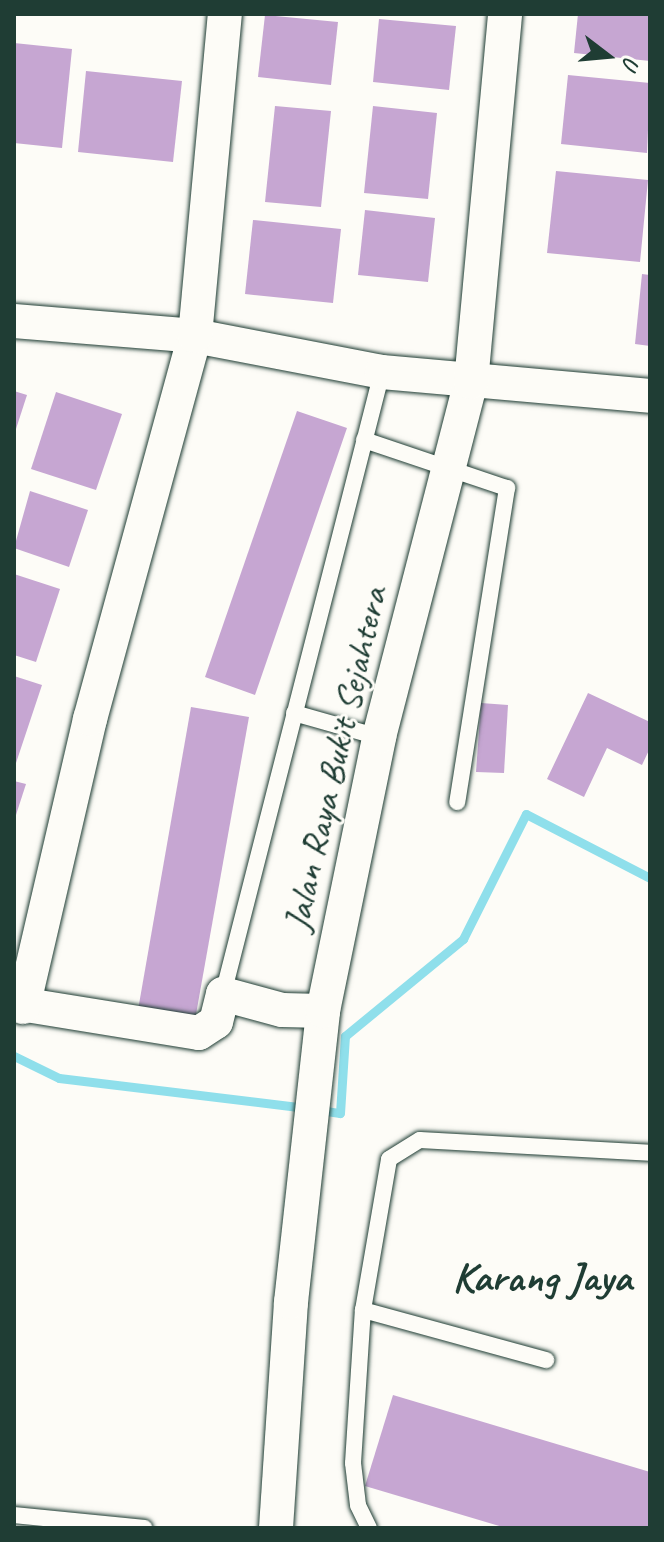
<!DOCTYPE html>
<style>
body{margin:0}
#map{position:relative;width:664px;height:1542px;overflow:hidden;background:#fdfcf7;font-family:Caveat,sans-serif}
div>[style]{position:absolute}
[style*='--x']{left:calc(var(--x)*1px);top:calc(var(--y)*1px);width:calc(var(--w)*1px);rotate:calc(var(--a)*1deg)}
.stream>*{height:9px;margin:-4.5px;padding:0 4.5px;transform-origin:4.5px;border-radius:4.5px;background:#8fdfeb}
.building>*{inset:0;background:#c6a6d2}
.roads{filter:drop-shadow(0 0 2px #1f3d34) drop-shadow(0 0 2px #1f3d34)}
.service>*{height:16px;margin:-8px;padding:0 8px;transform-origin:8px;border-radius:8px;background:#fdfcf7}
.minor>*{height:34px;margin:-17px;padding:0 17px;transform-origin:17px;border-radius:17px;background:#fdfcf7}
span{translate:-50% -50%;white-space:nowrap;text-align:center;line-height:1.15;-webkit-text-stroke:6px #fdfcf7;paint-order:stroke}
.street-label{font-size:38px;color:#1f3d34}
.quarter-label{font-size:42px;color:#1f3d34;font-weight:700}
.frame{position:absolute;inset:0;border:16px solid #1f3d34;pointer-events:none}
.north{position:absolute;left:568px;top:16px;width:80px;height:80px;-webkit-text-stroke:6px #fdfcf7;paint-order:stroke;rotate:106deg;font-size:22px;font-weight:700;line-height:32px;text-align:center;color:#1f3d34}
.north::after{content:'';display:block;margin:auto;width:28px;height:36px;background:#1f3d34;clip-path:polygon(50% 0,100% 100%,50% 72%,0 100%)}
</style>
<div id="map">
<div class="stream">
<div style="--x:14;--y:1056;--w:50;--a:26.1"></div>
<div style="--x:59;--y:1078;--w:249;--a:6.9"></div>
<div style="--x:320;--y:1110;--w:20;--a:9"></div>
<div style="--x:340;--y:1113;--w:77;--a:-86.3"></div>
<div style="--x:345;--y:1036;--w:153;--a:-39.4"></div>
<div style="--x:463;--y:939;--w:140;--a:-63.3"></div>
<div style="--x:526;--y:814;--w:140;--a:27.3"></div>
</div>
<div class="building">
<div style="clip-path:polygon(578px 14px,650px 14px,650px 61px,574px 53px)"></div>
<div style="clip-path:polygon(265px 15px,338px 22px,331px 85px,258px 77px)"></div>
<div style="clip-path:polygon(379px 19px,456px 26px,449px 90px,373px 82px)"></div>
<div style="clip-path:polygon(14px 43px,72px 49px,62px 148px,14px 143px)"></div>
<div style="clip-path:polygon(86px 71px,182px 81px,173px 162px,78px 152px)"></div>
<div style="clip-path:polygon(568px 75px,650px 83px,647px 153px,561px 144px)"></div>
<div style="clip-path:polygon(275px 106px,331px 111px,321px 207px,265px 202px)"></div>
<div style="clip-path:polygon(373px 106px,437px 113px,428px 199px,364px 193px)"></div>
<div style="clip-path:polygon(556px 171px,648px 180px,640px 262px,547px 253px)"></div>
<div style="clip-path:polygon(365px 210px,435px 218px,428px 282px,358px 275px)"></div>
<div style="clip-path:polygon(253px 220px,341px 229px,333px 303px,245px 294px)"></div>
<div style="clip-path:polygon(642px 274px,650px 275px,650px 346px,635px 344px)"></div>
<div style="clip-path:polygon(14px 391px,27px 395px,15px 432px,14px 432px)"></div>
<div style="clip-path:polygon(56px 392px,122px 414px,96px 490px,31px 469px)"></div>
<div style="clip-path:polygon(297px 411px,347px 428px,255px 695px,205px 677px)"></div>
<div style="clip-path:polygon(30px 491px,88px 510px,69px 567px,14px 548px)"></div>
<div style="clip-path:polygon(14px 574px,60px 589px,36px 662px,14px 655px)"></div>
<div style="clip-path:polygon(14px 676px,42px 685px,15px 766px,14px 766px)"></div>
<div style="clip-path:polygon(588px 693px,650px 722px,650px 748px,642px 765px,607px 748px,584px 797px,547px 779px)"></div>
<div style="clip-path:polygon(481px 703px,508px 705px,504px 773px,476px 772px)"></div>
<div style="clip-path:polygon(191px 707px,249px 717px,195px 1020px,138px 1010px)"></div>
<div style="clip-path:polygon(14px 781px,26px 784px,15px 818px,14px 818px)"></div>
<div style="clip-path:polygon(393px 1395px,650px 1472px,650px 1528px,506px 1528px,365px 1486px)"></div>
</div>
<div class="roads">
<div class="service">
<div style="--x:364;--y:440;--w:151;--a:18.6"></div>
<div style="--x:507;--y:488;--w:318;--a:99"></div>
<div style="--x:294;--y:713;--w:88;--a:15.8"></div>
<div style="--x:223;--y:994;--w:642;--a:-75.66"></div>
<div style="--x:363;--y:1310;--w:190;--a:15.3"></div>
<div style="--x:14;--y:1515;--w:131;--a:5.7"></div>
<div style="--x:369;--y:1528;--w:25;--a:-116"></div>
<div style="--x:358;--y:1505;--w:42;--a:-96.8"></div>
<div style="--x:353;--y:1463;--w:153;--a:-86.3"></div>
<div style="--x:363;--y:1310;--w:153;--a:-80.2"></div>
<div style="--x:389;--y:1159;--w:36;--a:-32"></div>
<div style="--x:420;--y:1140;--w:230;--a:3.2"></div>
</div>
<div class="minor">
<div style="--x:14;--y:321;--w:182;--a:4.7"></div>
<div style="--x:195;--y:336;--w:190;--a:10.9"></div>
<div style="--x:382;--y:372;--w:269;--a:5.1"></div>
<div style="--x:14;--y:1003;--w:187;--a:9.2"></div>
<div style="--x:199;--y:1033;--w:20;--a:-33"></div>
<div style="--x:216;--y:1022;--w:29;--a:-76"></div>
<div style="--x:223;--y:994;--w:61;--a:15.2"></div>
<div style="--x:282;--y:1010;--w:41;--a:1.4"></div>
<div style="--x:23;--y:1007;--w:296;--a:-76.9"></div>
<div style="--x:90;--y:719;--w:397;--a:-74.7"></div>
<div style="--x:195;--y:336;--w:323;--a:-84.7"></div>
<div style="--x:276;--y:1528;--w:226;--a:-86.2"></div>
<div style="--x:291;--y:1302;--w:293;--a:-83.7"></div>
<div style="--x:323;--y:1011;--w:280;--a:-78.4"></div>
<div style="--x:379;--y:737;--w:367;--a:-75.5"></div>
<div style="--x:471;--y:382;--w:370;--a:-84.7"></div>
</div>
</div>
<div class="street-label">
<span style="left:335px;top:759px;rotate:-77deg">Jalan Raya Bukit Sejahtera</span>
</div>
<div class="quarter-label">
<span style="left:542px;top:1278px">Karang Jaya</span>
</div>
<div class="frame"></div>
<div class="north">U</div>
</div>
